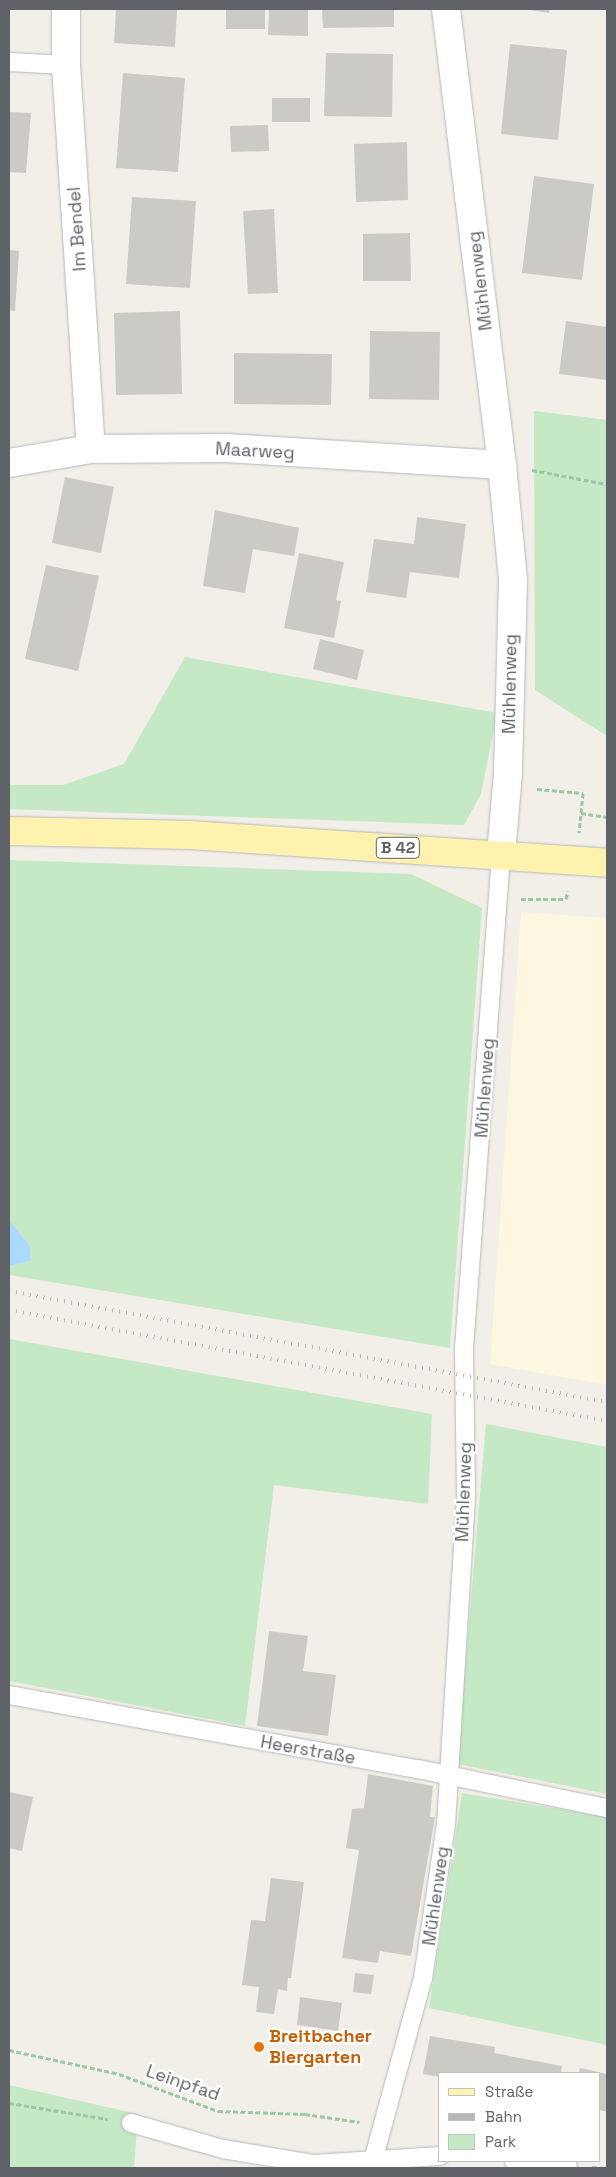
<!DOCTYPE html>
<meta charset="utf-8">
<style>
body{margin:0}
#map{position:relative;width:616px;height:2177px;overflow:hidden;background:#f1efe8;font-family:"Space Grotesk",sans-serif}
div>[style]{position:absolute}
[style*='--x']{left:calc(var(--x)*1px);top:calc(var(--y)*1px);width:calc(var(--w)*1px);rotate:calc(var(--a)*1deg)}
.commercial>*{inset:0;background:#fef7e0}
.green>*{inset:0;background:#c5e8c5}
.water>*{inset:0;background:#aadaff}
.building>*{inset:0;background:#cccac5}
.path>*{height:3px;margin-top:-1.5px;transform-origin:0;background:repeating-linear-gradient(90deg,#9cc7a9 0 5px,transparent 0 7.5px)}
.roads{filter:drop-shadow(0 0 1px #b5b8bc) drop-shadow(0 0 1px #b5b8bc)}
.service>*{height:18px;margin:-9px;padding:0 9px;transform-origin:9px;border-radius:9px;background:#fff}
.minor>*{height:28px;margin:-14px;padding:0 14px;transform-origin:14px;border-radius:14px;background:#fff}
.primary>*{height:28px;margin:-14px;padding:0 14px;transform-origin:14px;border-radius:14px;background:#fff2af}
.rail>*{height:4px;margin-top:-2px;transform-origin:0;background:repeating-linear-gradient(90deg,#b6b7b8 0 1px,transparent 0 7px)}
.dots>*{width:14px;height:14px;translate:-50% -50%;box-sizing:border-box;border:2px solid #fff;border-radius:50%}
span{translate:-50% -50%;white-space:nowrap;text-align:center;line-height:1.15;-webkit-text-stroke:4.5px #fff;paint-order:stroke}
.shield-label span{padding:1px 4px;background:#fff;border:1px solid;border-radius:4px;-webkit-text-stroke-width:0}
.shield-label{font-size:16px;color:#5f6368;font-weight:700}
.street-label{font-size:18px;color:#5f6368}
.food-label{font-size:18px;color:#c56008;font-weight:700}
.left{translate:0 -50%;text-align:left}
.frame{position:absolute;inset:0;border:10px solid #5f6368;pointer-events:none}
.legend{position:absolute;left:438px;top:2072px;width:162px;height:90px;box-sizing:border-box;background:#fff;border:1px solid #bfc1c3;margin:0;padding:6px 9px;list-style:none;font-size:15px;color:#5f6368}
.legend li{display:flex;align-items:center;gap:10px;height:25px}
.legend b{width:25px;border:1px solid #bfc1c3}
</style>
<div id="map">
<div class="commercial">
<div style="clip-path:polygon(521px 912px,607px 918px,607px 1385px,490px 1364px)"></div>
</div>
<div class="green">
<div style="clip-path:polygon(534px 411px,607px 420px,607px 736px,535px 690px)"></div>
<div style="clip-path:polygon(185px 657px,497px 713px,481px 794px,464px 825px,9px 809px,9px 785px,63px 785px,124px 764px)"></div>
<div style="clip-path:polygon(9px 860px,411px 874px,482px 908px,450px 1348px,9px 1275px,9px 1266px,30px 1261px,30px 1246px,9px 1220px)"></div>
<div style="clip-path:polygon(9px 1339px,432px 1414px,428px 1504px,274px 1485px,245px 1726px,9px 1681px)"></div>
<div style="clip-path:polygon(486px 1424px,607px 1447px,607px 1794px,457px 1764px)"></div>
<div style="clip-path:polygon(462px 1793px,607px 1817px,607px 2045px,429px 2008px)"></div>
<div style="clip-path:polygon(9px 2085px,138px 2114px,134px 2168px,9px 2168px)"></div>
</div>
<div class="water">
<div style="clip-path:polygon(9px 1220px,30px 1246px,30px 1261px,9px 1266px)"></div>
</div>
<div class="building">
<div style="clip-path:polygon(116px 9px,177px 9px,175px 47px,114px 43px)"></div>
<div style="clip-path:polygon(226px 9px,265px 9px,265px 29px,226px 29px)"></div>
<div style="clip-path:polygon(322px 9px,394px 9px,394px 27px,323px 28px)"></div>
<div style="clip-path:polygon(524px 9px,550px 9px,549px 13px)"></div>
<div style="clip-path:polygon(269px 10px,308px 10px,308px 36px,268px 35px)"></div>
<div style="clip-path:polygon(510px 44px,567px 50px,558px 140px,501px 134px)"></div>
<div style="clip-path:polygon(326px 53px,393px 54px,392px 117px,324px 116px)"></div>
<div style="clip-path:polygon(123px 73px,185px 78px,178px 172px,116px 168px)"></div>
<div style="clip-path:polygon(272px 98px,310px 98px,310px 122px,272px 122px)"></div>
<div style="clip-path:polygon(9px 112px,31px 113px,26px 173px,9px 172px)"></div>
<div style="clip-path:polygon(268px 125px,269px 151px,231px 152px,230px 126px)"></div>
<div style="clip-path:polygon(407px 142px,408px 200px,356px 202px,354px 144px)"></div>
<div style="clip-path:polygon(534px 176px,594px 184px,582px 280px,522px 273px)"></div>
<div style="clip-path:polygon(132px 197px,196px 201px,190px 288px,126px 284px)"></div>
<div style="clip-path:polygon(274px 209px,278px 293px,248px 294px,243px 211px)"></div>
<div style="clip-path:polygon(410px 233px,411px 281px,363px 281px,363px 234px)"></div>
<div style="clip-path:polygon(9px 250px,19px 251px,15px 311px,9px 310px)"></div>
<div style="clip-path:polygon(180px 311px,182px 394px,116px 395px,114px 313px)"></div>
<div style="clip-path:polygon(566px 321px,607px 327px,607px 380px,559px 374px)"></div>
<div style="clip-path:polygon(370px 331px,440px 332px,439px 400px,369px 399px)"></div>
<div style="clip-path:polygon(234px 353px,332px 354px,331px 405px,234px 404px)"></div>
<div style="clip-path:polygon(65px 477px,114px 487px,101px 553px,52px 543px)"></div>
<div style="clip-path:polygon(215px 510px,299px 528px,294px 556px,253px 549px,245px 593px,203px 586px)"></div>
<div style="clip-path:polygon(417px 517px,466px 524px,459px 578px,410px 572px,406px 598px,366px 592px,374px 539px,414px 544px)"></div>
<div style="clip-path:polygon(299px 553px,344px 562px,336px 600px,341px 601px,334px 638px,284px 628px)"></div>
<div style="clip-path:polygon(46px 565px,99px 576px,78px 671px,25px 659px)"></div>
<div style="clip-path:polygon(320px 639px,364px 650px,357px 680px,313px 669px)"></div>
<div style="clip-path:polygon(269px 1631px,308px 1636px,303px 1671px,336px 1675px,328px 1736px,257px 1726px)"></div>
<div style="clip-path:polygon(368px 1774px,433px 1786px,430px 1817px,435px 1817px,411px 1956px,380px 1951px,378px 1963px,342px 1958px,359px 1850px,346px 1848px,352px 1809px,364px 1808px)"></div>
<div style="clip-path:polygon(9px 1792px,33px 1797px,22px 1851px,9px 1848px)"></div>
<div style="clip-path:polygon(271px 1878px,304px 1882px,291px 1978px,288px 1978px,287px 1991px,278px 1989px,274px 2014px,256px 2012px,259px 1987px,242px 1985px,251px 1920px,265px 1921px)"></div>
<div style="clip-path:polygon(355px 1973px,374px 1975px,371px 1994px,353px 1992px)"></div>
<div style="clip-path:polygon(300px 1997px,342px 2003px,338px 2031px,297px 2025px)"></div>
<div style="clip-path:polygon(430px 2036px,495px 2047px,494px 2053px,562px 2066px,561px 2073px,440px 2073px,440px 2077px,423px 2074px)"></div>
<div style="clip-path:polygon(580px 2068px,607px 2074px,607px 2112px,600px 2110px,600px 2073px,579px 2073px)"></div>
</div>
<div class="path">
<div style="--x:532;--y:470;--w:76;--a:10.6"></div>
<div style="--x:537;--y:789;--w:46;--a:5"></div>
<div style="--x:583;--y:793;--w:40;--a:95.7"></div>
<div style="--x:581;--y:813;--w:26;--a:9"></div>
<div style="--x:521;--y:899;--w:45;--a:0"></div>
<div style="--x:566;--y:899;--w:8;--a:-76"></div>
<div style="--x:9;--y:2050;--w:113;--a:12.3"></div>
<div style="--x:119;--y:2074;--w:106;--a:20.5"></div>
<div style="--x:218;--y:2111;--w:87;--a:2"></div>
<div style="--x:305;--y:2114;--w:55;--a:8.4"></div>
<div style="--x:9;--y:2103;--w:100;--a:9.2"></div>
<div style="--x:592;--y:2167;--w:15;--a:4"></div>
</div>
<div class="roads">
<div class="service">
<div style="--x:9;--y:62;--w:57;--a:3"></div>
<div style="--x:9;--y:1695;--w:416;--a:10.3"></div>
<div style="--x:418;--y:1769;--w:193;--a:11.7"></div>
<div style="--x:131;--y:2123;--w:96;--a:15.8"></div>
<div style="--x:223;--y:2149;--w:92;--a:9.4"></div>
<div style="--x:314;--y:2164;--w:126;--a:-3.6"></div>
<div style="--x:514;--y:2161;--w:54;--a:5.3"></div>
<div style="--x:371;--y:2168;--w:197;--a:-74.7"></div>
<div style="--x:423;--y:1978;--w:155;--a:-81.5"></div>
<div style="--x:446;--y:1825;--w:331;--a:-86.5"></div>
<div style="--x:466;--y:1495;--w:147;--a:-90.8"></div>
<div style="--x:464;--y:1348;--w:494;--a:-85.7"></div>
</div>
<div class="minor">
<div style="--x:66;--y:9;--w:56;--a:90"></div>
<div style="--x:66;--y:65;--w:385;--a:86.3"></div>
<div style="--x:446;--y:9;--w:459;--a:83"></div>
<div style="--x:502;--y:465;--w:116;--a:84.5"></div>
<div style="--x:513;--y:580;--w:193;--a:91.5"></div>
<div style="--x:508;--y:773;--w:82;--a:94.9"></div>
<div style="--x:9;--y:463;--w:83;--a:-9.7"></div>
<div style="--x:91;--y:449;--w:135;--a:-0.4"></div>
<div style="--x:226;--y:448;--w:277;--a:3.5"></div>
</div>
<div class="primary">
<div style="--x:9;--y:831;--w:181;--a:1.3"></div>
<div style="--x:190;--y:835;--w:418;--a:3.8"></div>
</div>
</div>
<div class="rail">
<div style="--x:9;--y:1291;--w:608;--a:10.52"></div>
<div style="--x:9;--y:1310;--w:608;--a:10.52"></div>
</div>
<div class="dots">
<div style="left:259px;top:2047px;background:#e8710a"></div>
</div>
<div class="shield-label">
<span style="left:398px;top:848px">B 42</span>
</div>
<div class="street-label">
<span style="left:77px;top:229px;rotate:-94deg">Im Bendel</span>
<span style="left:480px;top:281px;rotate:-97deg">Mühlenweg</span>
<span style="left:255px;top:451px;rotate:3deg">Maarweg</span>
<span style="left:510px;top:684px;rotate:-89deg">Mühlenweg</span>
<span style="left:485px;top:1088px;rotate:-86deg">Mühlenweg</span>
<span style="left:464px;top:1492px;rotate:-88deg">Mühlenweg</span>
<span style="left:308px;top:1750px;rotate:10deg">Heerstraße</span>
<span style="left:436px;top:1896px;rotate:-82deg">Mühlenweg</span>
<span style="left:183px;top:2083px;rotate:19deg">Leinpfad</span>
</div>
<div class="food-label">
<span class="left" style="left:269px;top:2047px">Breitbacher<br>Biergarten</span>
</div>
<div class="frame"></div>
<ul class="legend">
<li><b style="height:6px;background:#fff2af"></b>Straße</li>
<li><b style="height:6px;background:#b6b7b8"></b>Bahn</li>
<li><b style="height:14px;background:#c5e8c5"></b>Park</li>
</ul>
</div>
